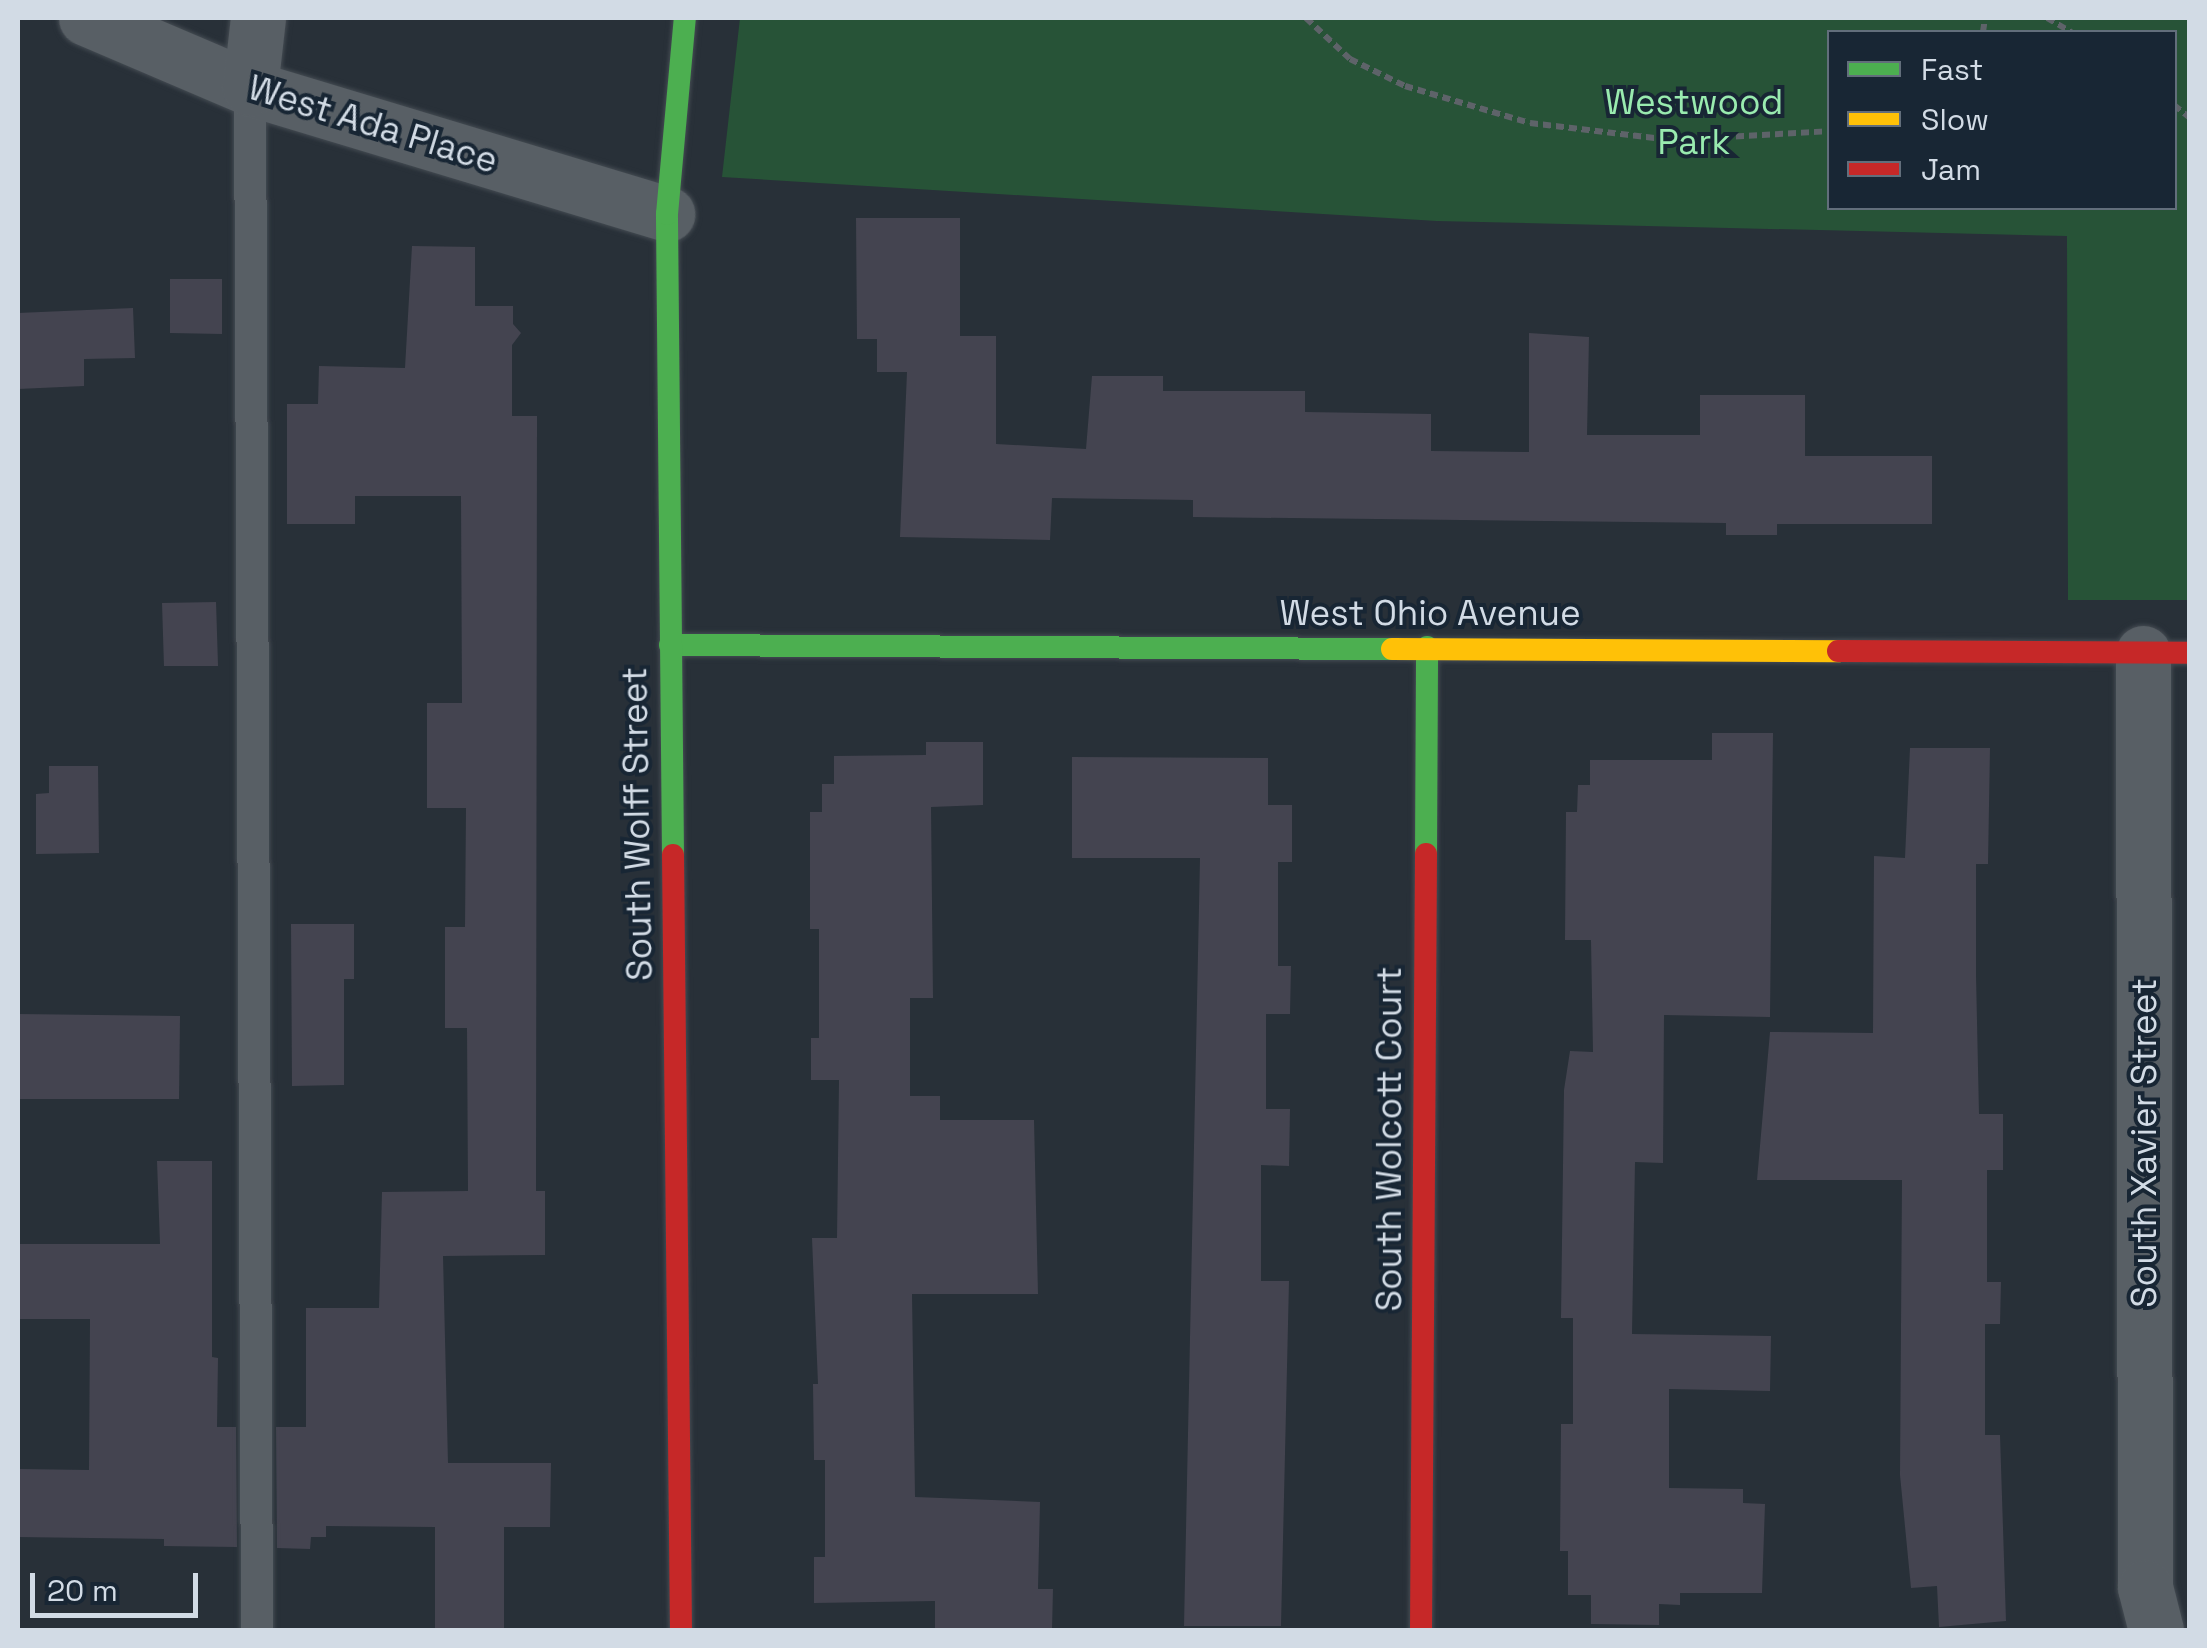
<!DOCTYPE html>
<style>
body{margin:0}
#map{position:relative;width:2207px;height:1648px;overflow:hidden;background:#283038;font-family:"Space Grotesk",sans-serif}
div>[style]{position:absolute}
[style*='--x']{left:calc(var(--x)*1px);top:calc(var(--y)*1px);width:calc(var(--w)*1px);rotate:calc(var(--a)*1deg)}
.green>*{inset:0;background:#275337}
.building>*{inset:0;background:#444450}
.path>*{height:6px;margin-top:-3px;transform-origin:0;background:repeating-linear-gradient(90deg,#5e6369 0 8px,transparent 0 13px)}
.roads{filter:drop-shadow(0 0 2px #444b52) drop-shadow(0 0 2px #444b52)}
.lane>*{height:32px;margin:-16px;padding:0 16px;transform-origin:16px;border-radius:16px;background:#585f65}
.street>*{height:55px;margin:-27.5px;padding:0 27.5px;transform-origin:27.5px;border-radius:27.5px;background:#585f65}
.fast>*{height:22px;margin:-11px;padding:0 11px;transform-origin:11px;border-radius:11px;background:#4caf50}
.slow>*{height:22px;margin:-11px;padding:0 11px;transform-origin:11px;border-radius:11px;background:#ffc107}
.jam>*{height:22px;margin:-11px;padding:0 11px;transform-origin:11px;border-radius:11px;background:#c62828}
span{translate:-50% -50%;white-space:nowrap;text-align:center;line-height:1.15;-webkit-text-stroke:8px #182634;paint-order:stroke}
.park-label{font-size:35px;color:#99ebaf}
.street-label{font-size:35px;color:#d2dbe5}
.frame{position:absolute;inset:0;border:20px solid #d2dbe5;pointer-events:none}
.legend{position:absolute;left:1827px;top:30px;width:350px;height:180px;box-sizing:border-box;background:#182634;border:2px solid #626e7b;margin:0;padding:12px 18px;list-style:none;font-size:30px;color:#d2dbe5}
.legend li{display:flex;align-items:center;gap:20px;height:50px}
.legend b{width:50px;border:2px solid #626e7b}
.scale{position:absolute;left:30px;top:1573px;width:168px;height:45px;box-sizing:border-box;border:5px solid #d2dbe5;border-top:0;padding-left:12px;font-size:30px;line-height:35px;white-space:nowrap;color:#d2dbe5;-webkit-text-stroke:8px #182634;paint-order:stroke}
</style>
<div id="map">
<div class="green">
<div style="clip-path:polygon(evenodd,740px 18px,2189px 18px,2189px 600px,2068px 600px,2067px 236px,1437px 221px,722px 177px,740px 18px,1830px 32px,2174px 32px,2174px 208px,1830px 208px,1830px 32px)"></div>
</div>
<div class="building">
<div style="clip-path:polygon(856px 218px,960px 218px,960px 336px,996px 336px,996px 444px,1086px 449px,1092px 376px,1163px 376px,1163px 391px,1305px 391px,1305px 412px,1431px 414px,1431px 451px,1529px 452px,1529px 333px,1589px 337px,1587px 435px,1700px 435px,1700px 395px,1805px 395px,1805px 456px,1932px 456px,1932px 524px,1777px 524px,1777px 535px,1726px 535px,1726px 523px,1193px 517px,1193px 500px,1052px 498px,1050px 540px,900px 537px,907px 372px,877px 372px,877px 339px,857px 339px)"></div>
<div style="clip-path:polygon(412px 246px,475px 247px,475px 306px,513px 306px,513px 324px,521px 333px,512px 345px,512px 416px,537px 416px,536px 1191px,545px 1191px,545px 1255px,443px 1256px,448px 1463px,551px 1463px,550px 1527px,504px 1527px,504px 1630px,435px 1630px,435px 1527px,326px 1526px,326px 1537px,311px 1537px,310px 1549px,277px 1548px,276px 1427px,306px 1427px,306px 1308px,379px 1308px,382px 1192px,468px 1191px,467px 1028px,445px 1028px,445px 927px,465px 927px,466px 808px,427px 808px,427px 703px,462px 703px,461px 496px,355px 496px,355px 524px,287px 524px,287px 404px,318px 404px,319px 366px,405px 368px)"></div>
<div style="clip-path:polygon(170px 279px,222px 279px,222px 334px,170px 333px)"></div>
<div style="clip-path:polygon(133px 308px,135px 358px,84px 359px,84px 386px,18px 389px,18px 313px)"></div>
<div style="clip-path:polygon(216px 602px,218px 666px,164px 666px,162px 603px)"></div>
<div style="clip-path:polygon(1712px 733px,1773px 733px,1770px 1017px,1664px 1015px,1663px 1163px,1635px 1162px,1632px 1334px,1771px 1336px,1770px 1391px,1669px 1389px,1669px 1488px,1743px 1489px,1743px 1503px,1765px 1504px,1762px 1593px,1680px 1593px,1680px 1605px,1659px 1604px,1659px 1625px,1591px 1624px,1591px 1595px,1568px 1595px,1568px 1551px,1560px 1551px,1561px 1424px,1573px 1424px,1573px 1318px,1561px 1318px,1564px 1090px,1570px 1051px,1593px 1052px,1591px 940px,1565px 940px,1566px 812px,1577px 812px,1578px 785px,1590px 785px,1590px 760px,1712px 760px)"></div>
<div style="clip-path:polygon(926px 742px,983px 742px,983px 805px,931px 807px,933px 998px,910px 998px,910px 1096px,940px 1096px,940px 1120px,1034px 1120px,1038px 1294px,912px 1294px,915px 1497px,1040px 1502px,1038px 1589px,1053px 1589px,1052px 1630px,935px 1630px,935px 1601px,814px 1603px,814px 1557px,825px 1557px,825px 1460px,814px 1460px,813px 1384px,818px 1384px,812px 1238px,837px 1238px,839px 1080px,811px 1080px,811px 1038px,819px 1038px,819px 929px,810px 929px,810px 812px,822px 812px,822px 784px,834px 784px,834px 756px,926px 755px)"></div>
<div style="clip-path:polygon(1910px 748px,1990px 748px,1988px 864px,1976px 864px,1976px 975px,1979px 1114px,2003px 1114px,2003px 1170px,1987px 1170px,1987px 1282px,2001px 1282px,2000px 1324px,1985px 1324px,1985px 1435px,2000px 1435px,2006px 1621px,1939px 1627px,1937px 1586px,1911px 1588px,1900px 1475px,1902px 1180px,1757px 1180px,1770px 1032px,1873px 1033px,1874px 856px,1905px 858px)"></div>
<div style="clip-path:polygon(1072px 757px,1268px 758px,1268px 805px,1292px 805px,1292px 862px,1278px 862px,1278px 966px,1291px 966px,1290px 1014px,1266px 1014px,1266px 1109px,1290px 1109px,1289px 1166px,1261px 1165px,1261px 1281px,1289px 1281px,1281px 1626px,1184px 1626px,1200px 858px,1072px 858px)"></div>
<div style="clip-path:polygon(49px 766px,98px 766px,99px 853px,36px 854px,36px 794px,49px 793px)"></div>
<div style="clip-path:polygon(291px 924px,354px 924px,354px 979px,344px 979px,344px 1085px,292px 1086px)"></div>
<div style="clip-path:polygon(18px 1014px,180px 1016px,179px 1099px,18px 1099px)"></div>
<div style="clip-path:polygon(157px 1161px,212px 1161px,212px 1357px,218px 1358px,217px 1427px,236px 1427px,237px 1547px,164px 1546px,164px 1539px,18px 1537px,18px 1469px,89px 1470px,90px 1319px,18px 1319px,18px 1244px,160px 1244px)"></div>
</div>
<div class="path">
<div style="--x:1306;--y:18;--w:60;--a:43"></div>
<div style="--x:1350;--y:59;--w:61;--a:26.1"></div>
<div style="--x:1405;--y:86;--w:130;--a:16.5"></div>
<div style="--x:1530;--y:123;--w:142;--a:6.9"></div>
<div style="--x:1671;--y:140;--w:159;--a:-3.2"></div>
<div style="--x:2047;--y:18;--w:28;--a:30"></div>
<div style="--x:1983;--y:32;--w:14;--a:-82"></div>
<div style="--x:2174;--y:105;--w:21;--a:39"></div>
</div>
<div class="roads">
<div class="lane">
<div style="--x:250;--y:88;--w:1542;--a:89.74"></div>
</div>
<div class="street">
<div style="--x:86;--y:18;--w:178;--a:23.1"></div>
<div style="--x:250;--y:88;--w:436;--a:16.8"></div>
<div style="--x:250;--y:88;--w:70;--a:-83.5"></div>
<div style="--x:2143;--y:653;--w:934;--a:89.88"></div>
<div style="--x:2145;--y:1587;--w:44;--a:75.7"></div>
</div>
<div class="fast">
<div style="--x:670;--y:645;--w:722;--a:0.32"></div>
<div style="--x:1426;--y:854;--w:207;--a:-89.7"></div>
<div style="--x:673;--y:855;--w:641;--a:-90.54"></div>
<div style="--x:667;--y:214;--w:197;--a:-84.8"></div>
</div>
<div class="slow">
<div style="--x:1392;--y:649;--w:446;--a:0.3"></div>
</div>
<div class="jam">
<div style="--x:1838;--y:651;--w:352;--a:0.3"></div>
<div style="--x:673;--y:855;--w:775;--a:89.41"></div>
<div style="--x:1421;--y:1630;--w:776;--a:-89.63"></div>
</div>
</div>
<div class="park-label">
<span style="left:1694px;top:122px">Westwood<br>Park</span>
</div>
<div class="street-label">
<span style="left:373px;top:124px;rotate:17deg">West Ada Place</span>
<span style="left:1430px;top:613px">West Ohio Avenue</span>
<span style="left:637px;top:824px;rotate:-91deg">South Wolff Street</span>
<span style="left:1389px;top:1139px;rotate:-90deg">South Wolcott Court</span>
<span style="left:2144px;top:1143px;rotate:-90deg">South Xavier Street</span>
</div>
<div class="frame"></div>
<ul class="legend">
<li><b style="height:12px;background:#4caf50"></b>Fast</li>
<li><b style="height:12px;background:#ffc107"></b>Slow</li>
<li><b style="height:12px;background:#c62828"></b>Jam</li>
</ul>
<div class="scale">20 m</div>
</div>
